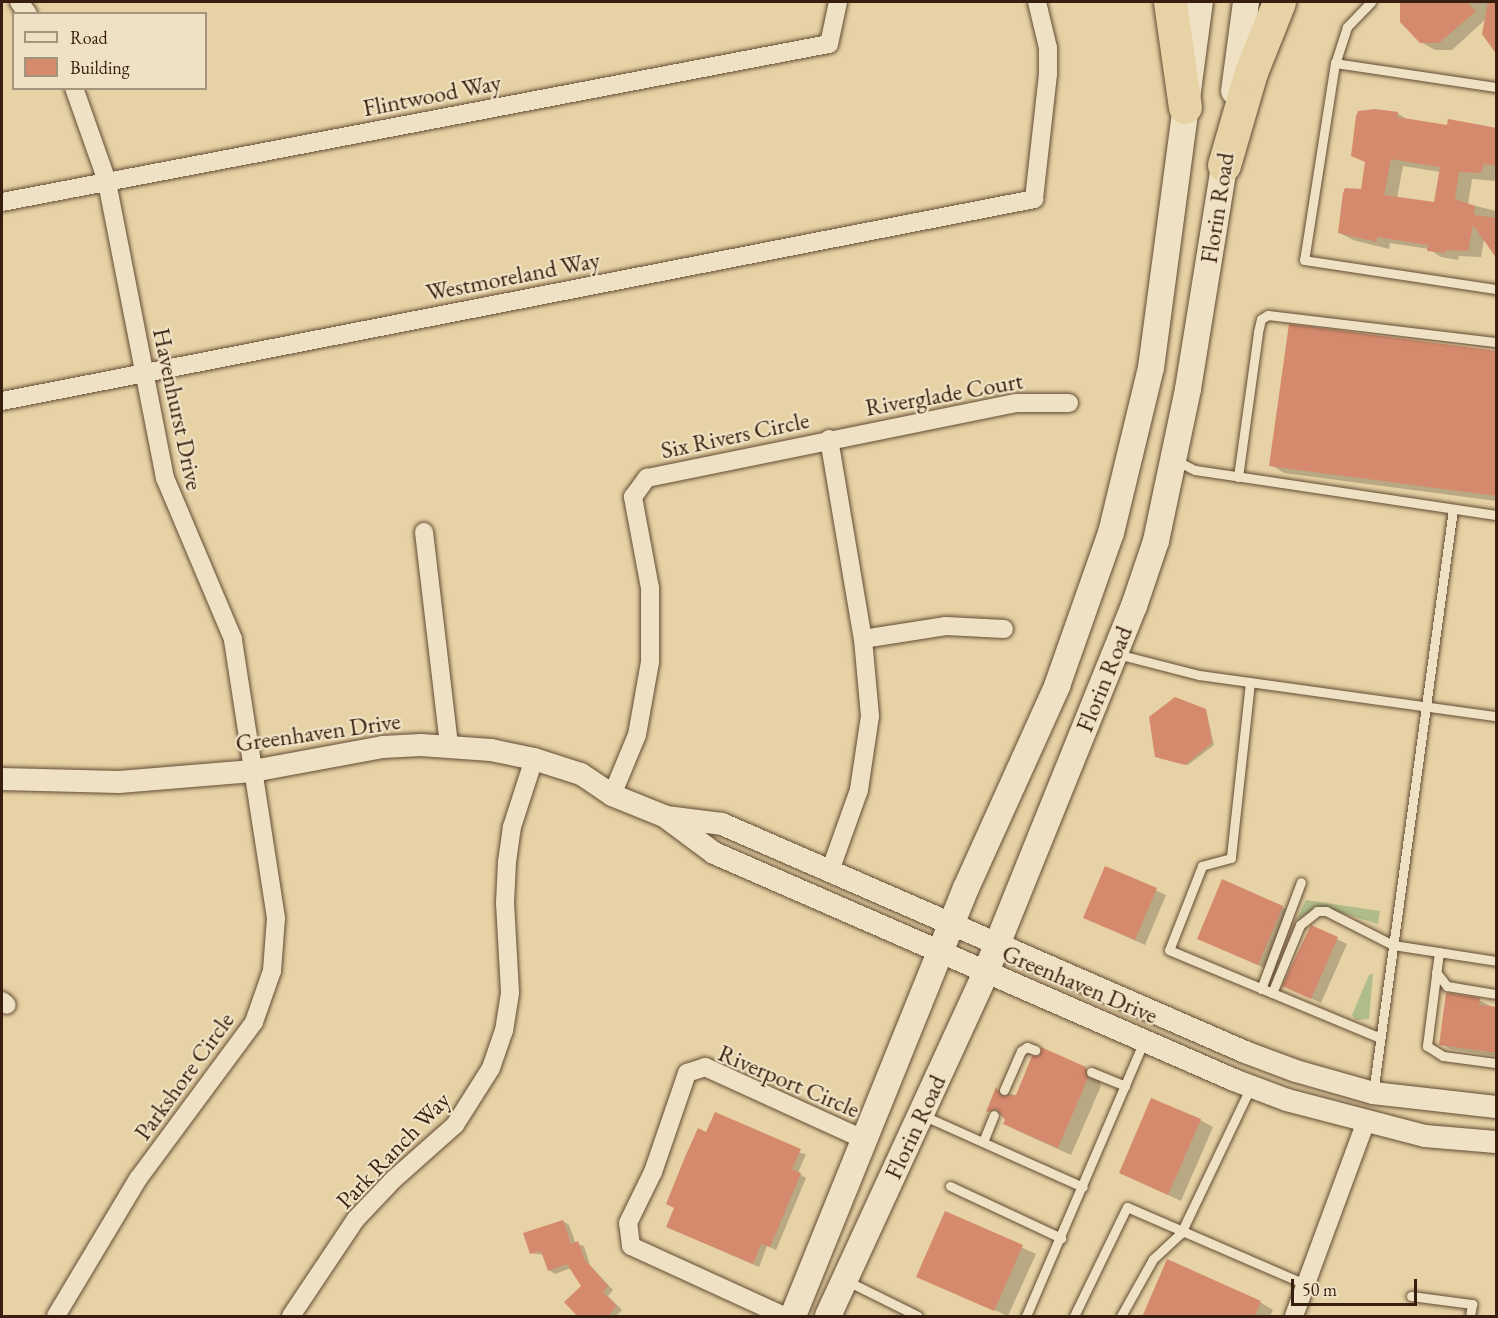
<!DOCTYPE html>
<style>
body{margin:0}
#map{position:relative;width:1498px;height:1318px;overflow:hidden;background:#e6d2a4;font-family:"EB Garamond",serif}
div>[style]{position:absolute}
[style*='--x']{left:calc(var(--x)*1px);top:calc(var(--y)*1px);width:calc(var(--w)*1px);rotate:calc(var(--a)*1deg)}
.green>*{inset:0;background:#b0bd8a}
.shadow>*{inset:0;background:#0003}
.building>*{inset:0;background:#d68a6d}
.roads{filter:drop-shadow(0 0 2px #634b34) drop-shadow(0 0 2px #634b34)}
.service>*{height:9px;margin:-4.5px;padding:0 4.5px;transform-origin:4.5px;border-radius:4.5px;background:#efe2c4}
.minor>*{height:18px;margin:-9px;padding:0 9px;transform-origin:9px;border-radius:9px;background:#efe2c4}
.tertiary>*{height:22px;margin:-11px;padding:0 11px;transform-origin:11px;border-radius:11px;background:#efe2c4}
.secondary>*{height:26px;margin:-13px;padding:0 13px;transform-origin:13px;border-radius:13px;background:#efe2c4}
.motorway>*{height:33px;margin:-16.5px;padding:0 16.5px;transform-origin:16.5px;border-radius:16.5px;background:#e6d2a4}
span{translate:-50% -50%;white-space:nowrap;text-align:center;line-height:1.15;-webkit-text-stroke:4.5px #efe2c4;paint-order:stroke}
.street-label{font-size:24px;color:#371e0f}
.frame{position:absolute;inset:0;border:3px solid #371e0f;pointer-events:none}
.legend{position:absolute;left:12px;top:12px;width:195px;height:78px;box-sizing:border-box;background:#efe2c4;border:2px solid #a5947c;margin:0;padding:8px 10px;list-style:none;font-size:18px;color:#371e0f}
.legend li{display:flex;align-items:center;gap:12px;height:30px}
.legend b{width:30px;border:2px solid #a5947c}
.scale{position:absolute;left:1291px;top:1279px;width:126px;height:27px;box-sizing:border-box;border:3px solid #371e0f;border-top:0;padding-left:8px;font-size:18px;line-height:21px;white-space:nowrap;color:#371e0f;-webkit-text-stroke:4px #efe2c4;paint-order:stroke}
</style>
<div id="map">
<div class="green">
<div style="clip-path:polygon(1306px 900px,1380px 911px,1378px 924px,1318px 906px,1296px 920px)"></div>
<div style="clip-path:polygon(1373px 974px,1369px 1019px,1356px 1020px,1352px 1015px,1369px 975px)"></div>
</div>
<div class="shadow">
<div style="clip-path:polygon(1405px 2px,1496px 2px,1496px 50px,1486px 19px,1452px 50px,1435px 50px,1421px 42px,1401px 5px)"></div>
<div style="clip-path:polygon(evenodd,1397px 113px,1410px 121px,1496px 135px,1496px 181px,1472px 179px,1468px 204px,1496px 211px,1496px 256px,1484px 239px,1481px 257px,1459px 256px,1458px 260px,1441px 257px,1429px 249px,1390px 243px,1389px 249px,1353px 240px,1340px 233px,1362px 190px,1367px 163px,1353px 155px,1397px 113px,1403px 166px,1441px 172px,1436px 204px,1397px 198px,1403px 166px)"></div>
<div style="clip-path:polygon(1496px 352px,1496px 501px,1284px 473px,1271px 465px)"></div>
<div style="clip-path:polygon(1206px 710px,1214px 745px,1188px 765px,1159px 758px)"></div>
<div style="clip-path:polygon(1106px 868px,1166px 895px,1145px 945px,1085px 918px)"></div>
<div style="clip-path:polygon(1282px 907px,1295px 914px,1271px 971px,1199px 938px)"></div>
<div style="clip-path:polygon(1311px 926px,1347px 944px,1321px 1003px,1284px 985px)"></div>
<div style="clip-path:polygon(1479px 1000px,1496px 1009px,1496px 1056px,1450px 1049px,1441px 1044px)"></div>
<div style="clip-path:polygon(1086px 1069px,1099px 1076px,1101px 1086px,1071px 1155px,1018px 1131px,1005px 1124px,1005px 1117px,988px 1111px,997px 1089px,1017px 1096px)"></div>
<div style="clip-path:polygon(1200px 1120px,1213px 1127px,1181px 1201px,1134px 1179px)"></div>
<div style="clip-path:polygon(707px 1134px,806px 1154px,798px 1173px,806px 1178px,776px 1250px,767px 1246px,759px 1267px,674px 1230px)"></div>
<div style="clip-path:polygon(946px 1213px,1036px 1254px,1008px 1316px,918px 1276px)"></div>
<div style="clip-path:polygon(563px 1221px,569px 1225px,576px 1244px,584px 1246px,590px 1265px,613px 1290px,608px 1296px,622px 1310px,616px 1316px,580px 1316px,583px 1287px,571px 1268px,555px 1274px,549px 1270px,544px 1255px,532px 1253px)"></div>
<div style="clip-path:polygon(1260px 1302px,1273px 1310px,1270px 1316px,1144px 1316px)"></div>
</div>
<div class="building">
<div style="clip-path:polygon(1400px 2px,1466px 2px,1476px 11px,1439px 43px,1420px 43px,1400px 22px)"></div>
<div style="clip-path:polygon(1488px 2px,1497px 2px,1497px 55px,1482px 34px)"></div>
<div style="clip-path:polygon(evenodd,1375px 109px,1398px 112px,1397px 117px,1447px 125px,1448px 119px,1497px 128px,1497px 166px,1484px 164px,1481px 173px,1459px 172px,1455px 199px,1475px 206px,1474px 215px,1497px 218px,1497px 259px,1473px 225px,1468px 251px,1446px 250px,1445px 253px,1427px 251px,1428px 245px,1377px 237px,1377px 242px,1338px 233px,1343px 193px,1345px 188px,1361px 189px,1365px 162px,1351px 156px,1356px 116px,1358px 111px,1375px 109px,1391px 159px,1440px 167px,1434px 202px,1384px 195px,1391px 159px)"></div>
<div style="clip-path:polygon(1289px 324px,1497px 351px,1497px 496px,1269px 466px)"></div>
<div style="clip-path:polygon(1175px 697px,1206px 709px,1212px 743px,1185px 765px,1155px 757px,1149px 717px)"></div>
<div style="clip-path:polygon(1105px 866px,1157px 888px,1135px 940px,1083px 918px)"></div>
<div style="clip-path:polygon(1222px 879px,1283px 906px,1258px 965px,1197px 939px)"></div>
<div style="clip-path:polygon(1311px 925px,1338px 937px,1311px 999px,1282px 986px)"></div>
<div style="clip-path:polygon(1446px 993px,1480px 998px,1479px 1005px,1497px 1007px,1497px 1053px,1439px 1045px)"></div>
<div style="clip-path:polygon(1041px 1047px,1086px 1067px,1088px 1078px,1058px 1148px,1003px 1124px,1005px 1120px,997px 1109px,986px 1112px,996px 1087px,1002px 1096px,1016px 1095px,1032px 1056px,1040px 1055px)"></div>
<div style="clip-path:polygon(1151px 1098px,1201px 1119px,1168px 1195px,1119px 1173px)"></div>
<div style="clip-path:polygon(715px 1112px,801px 1149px,792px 1169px,801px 1173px,770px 1247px,761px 1244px,753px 1264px,666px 1227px,674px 1208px,666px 1204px,685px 1157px,698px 1128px,706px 1132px)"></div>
<div style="clip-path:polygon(945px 1211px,1023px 1245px,994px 1311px,916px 1277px)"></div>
<div style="clip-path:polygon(563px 1220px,571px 1244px,578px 1241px,585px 1260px,608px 1286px,603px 1292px,617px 1306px,607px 1317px,578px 1317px,564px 1302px,581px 1286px,567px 1264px,548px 1271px,541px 1251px,530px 1254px,523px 1233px)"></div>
<div style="clip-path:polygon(1167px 1259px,1261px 1301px,1254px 1317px,1142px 1317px)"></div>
</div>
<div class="roads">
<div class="service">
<div style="--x:1371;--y:2;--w:35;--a:134"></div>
<div style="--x:1347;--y:27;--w:38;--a:108"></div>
<div style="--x:1335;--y:63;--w:199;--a:98.9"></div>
<div style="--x:1304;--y:260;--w:194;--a:8.6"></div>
<div style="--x:1335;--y:63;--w:163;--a:8.5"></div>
<div style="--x:1175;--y:460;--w:22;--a:27"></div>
<div style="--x:1195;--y:470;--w:304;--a:8.5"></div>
<div style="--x:1238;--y:477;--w:146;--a:-82.1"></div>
<div style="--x:1258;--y:332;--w:13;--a:-77"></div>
<div style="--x:1261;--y:319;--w:8;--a:-30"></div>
<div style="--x:1268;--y:315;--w:230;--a:6.8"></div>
<div style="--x:1117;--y:654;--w:85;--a:14.4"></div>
<div style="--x:1199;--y:675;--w:300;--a:7.9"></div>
<div style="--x:1250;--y:682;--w:177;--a:96.2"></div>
<div style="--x:1231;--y:858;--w:30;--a:165"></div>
<div style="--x:1202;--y:866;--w:90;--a:111.4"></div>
<div style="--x:1169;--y:950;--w:229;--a:22.6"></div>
<div style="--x:1439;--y:952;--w:95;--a:97.3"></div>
<div style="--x:1427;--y:1046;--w:19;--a:32"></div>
<div style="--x:1443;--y:1056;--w:53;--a:7.5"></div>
<div style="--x:1436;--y:972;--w:18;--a:52"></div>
<div style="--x:1447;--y:986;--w:50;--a:9.3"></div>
<div style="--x:1261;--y:989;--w:114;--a:-69.5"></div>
<div style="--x:1272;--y:993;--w:74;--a:-67.6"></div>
<div style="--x:1300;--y:925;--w:22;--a:-39"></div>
<div style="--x:1317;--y:911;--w:9;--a:0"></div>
<div style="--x:1326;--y:911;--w:75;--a:26.9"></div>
<div style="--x:1393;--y:945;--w:104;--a:8.8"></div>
<div style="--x:1091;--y:1072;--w:37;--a:22"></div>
<div style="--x:1004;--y:1090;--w:43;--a:-66.4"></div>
<div style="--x:1021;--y:1051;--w:7;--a:-34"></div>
<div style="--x:1027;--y:1047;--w:9;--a:21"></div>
<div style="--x:1373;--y:1093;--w:589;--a:-82.2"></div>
<div style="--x:922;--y:1115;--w:176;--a:24.1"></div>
<div style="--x:983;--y:1142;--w:29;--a:-68"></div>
<div style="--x:950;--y:1186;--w:123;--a:25.1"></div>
<div style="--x:845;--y:1280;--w:81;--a:26.3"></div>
<div style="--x:1411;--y:1296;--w:62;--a:7.5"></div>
<div style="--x:1472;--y:1304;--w:12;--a:99"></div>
<div style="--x:1026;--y:1316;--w:299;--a:-66.8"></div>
<div style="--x:1074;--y:1316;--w:121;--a:-64.1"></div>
<div style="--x:1127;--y:1207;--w:196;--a:23.4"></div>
<div style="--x:1121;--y:1316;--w:65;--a:-60.7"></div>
<div style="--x:1153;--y:1259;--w:38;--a:-43"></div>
<div style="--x:1181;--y:1233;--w:163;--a:-64.5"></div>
</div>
<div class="minor">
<div style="--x:19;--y:2;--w:15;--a:53"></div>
<div style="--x:2;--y:202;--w:842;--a:-10.82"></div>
<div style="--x:829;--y:44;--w:43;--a:-77.9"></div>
<div style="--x:2;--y:401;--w:1052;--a:-11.07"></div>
<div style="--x:1034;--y:199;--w:126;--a:-83.6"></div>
<div style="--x:1048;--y:74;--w:26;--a:-90"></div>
<div style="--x:1048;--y:48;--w:47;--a:-103.4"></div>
<div style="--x:829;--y:439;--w:203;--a:80.4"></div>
<div style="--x:863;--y:639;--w:77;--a:84.8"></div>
<div style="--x:870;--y:716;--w:75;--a:98.5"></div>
<div style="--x:859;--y:790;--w:86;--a:109.7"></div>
<div style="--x:424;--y:532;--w:215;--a:83.3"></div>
<div style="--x:863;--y:639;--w:84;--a:-8.9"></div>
<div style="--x:946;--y:626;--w:58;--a:3"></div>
<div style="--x:612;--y:795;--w:65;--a:-67.4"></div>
<div style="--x:637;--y:735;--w:74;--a:-79.9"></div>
<div style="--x:650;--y:662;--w:74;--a:-90"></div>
<div style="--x:650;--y:588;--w:93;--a:-100.6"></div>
<div style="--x:633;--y:497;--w:24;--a:-54"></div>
<div style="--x:647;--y:478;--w:377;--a:-11.5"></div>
<div style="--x:1016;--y:403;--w:53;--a:0"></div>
<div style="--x:2;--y:1001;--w:6;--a:39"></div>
<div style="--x:56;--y:1316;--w:160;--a:-59.1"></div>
<div style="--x:138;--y:1179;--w:195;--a:-53.5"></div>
<div style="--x:254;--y:1022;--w:54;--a:-70.6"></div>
<div style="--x:272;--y:971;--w:53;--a:-85.7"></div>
<div style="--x:276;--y:918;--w:282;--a:-98.8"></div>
<div style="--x:233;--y:639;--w:175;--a:-112.9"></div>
<div style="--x:165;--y:478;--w:303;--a:-101.1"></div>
<div style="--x:107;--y:181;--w:99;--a:-109.5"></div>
<div style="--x:291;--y:1316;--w:117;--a:-56.2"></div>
<div style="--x:356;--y:1219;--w:54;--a:-46.5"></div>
<div style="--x:393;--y:1180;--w:83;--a:-41.6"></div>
<div style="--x:455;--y:1125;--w:67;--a:-57.7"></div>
<div style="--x:491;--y:1068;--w:39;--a:-71"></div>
<div style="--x:504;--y:1031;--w:39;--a:-81"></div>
<div style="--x:510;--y:992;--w:89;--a:-93.2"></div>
<div style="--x:505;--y:903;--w:41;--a:-87.2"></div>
<div style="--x:507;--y:862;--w:35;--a:-82"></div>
<div style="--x:512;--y:827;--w:71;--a:-72.1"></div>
<div style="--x:784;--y:1316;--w:168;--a:-155.4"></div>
<div style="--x:631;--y:1246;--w:23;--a:-97"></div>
<div style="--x:628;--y:1223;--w:57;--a:-63.9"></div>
<div style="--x:653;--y:1172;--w:105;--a:-71"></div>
<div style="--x:687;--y:1073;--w:19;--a:-18"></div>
<div style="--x:705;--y:1067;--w:176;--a:24.5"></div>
<div style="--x:1294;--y:1316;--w:208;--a:-69.7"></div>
</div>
<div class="tertiary">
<div style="--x:2;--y:779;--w:117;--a:1.5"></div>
<div style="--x:119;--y:782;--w:134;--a:-4.7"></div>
<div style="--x:253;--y:771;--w:132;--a:-10.5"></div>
<div style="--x:383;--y:747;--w:38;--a:-3"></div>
<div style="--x:421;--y:745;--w:70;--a:4.1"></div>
<div style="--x:491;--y:750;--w:44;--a:11.8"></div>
<div style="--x:534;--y:759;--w:49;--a:17.7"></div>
<div style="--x:581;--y:774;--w:37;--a:34"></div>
<div style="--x:612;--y:795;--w:56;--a:22"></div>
<div style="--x:664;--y:816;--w:62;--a:36.5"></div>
<div style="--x:714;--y:853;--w:567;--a:23.58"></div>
<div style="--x:1234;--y:1080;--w:57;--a:20.7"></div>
<div style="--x:1287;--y:1100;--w:143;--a:14.6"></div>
<div style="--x:1425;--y:1136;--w:71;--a:4.8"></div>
<div style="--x:666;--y:817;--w:56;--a:7.1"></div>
<div style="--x:722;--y:824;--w:571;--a:23.55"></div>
<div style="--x:1245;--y:1052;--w:54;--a:20.4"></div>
<div style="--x:1296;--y:1071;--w:80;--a:15.9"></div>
<div style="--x:1373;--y:1093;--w:124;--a:6.5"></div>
</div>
<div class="secondary">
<div style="--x:1234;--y:91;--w:90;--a:-82.3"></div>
<div style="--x:793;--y:1316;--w:462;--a:-68"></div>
<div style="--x:966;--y:888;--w:222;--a:-65.7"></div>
<div style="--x:1057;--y:686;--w:162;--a:-70.6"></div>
<div style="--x:1111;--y:533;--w:170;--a:-76.4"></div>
<div style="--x:1151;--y:368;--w:369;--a:-82.4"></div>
<div style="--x:828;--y:1316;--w:379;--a:-65.3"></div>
<div style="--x:986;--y:972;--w:395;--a:-68"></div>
<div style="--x:1134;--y:606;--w:69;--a:-71.3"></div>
<div style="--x:1156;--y:541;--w:155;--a:-78.1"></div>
<div style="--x:1188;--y:389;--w:244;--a:-80.8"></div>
</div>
<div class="motorway">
<div style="--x:1170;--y:2;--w:106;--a:81.9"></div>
<div style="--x:1224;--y:165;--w:97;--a:-73.8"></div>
<div style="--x:1251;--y:72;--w:75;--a:-68.2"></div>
</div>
</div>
<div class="street-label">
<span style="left:432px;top:95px;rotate:-11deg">Flintwood Way</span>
<span style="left:1217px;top:208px;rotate:-81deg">Florin Road</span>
<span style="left:513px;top:276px;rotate:-11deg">Westmoreland Way</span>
<span style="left:944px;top:394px;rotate:-10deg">Riverglade Court</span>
<span style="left:178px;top:409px;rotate:78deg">Havenhurst Drive</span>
<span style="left:735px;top:435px;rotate:-12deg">Six Rivers Circle</span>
<span style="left:1104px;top:679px;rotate:-68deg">Florin Road</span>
<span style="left:318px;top:732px;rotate:-8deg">Greenhaven Drive</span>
<span style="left:1080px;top:984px;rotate:23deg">Greenhaven Drive</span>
<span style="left:184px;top:1076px;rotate:-54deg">Parkshore Circle</span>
<span style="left:789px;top:1081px;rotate:23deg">Riverport Circle</span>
<span style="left:915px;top:1127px;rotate:-65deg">Florin Road</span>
<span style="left:393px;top:1150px;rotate:-46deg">Park Ranch Way</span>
</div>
<div class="frame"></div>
<ul class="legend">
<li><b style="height:8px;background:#efe2c4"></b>Road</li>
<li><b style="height:16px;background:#d68a6d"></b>Building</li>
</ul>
<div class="scale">50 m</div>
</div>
